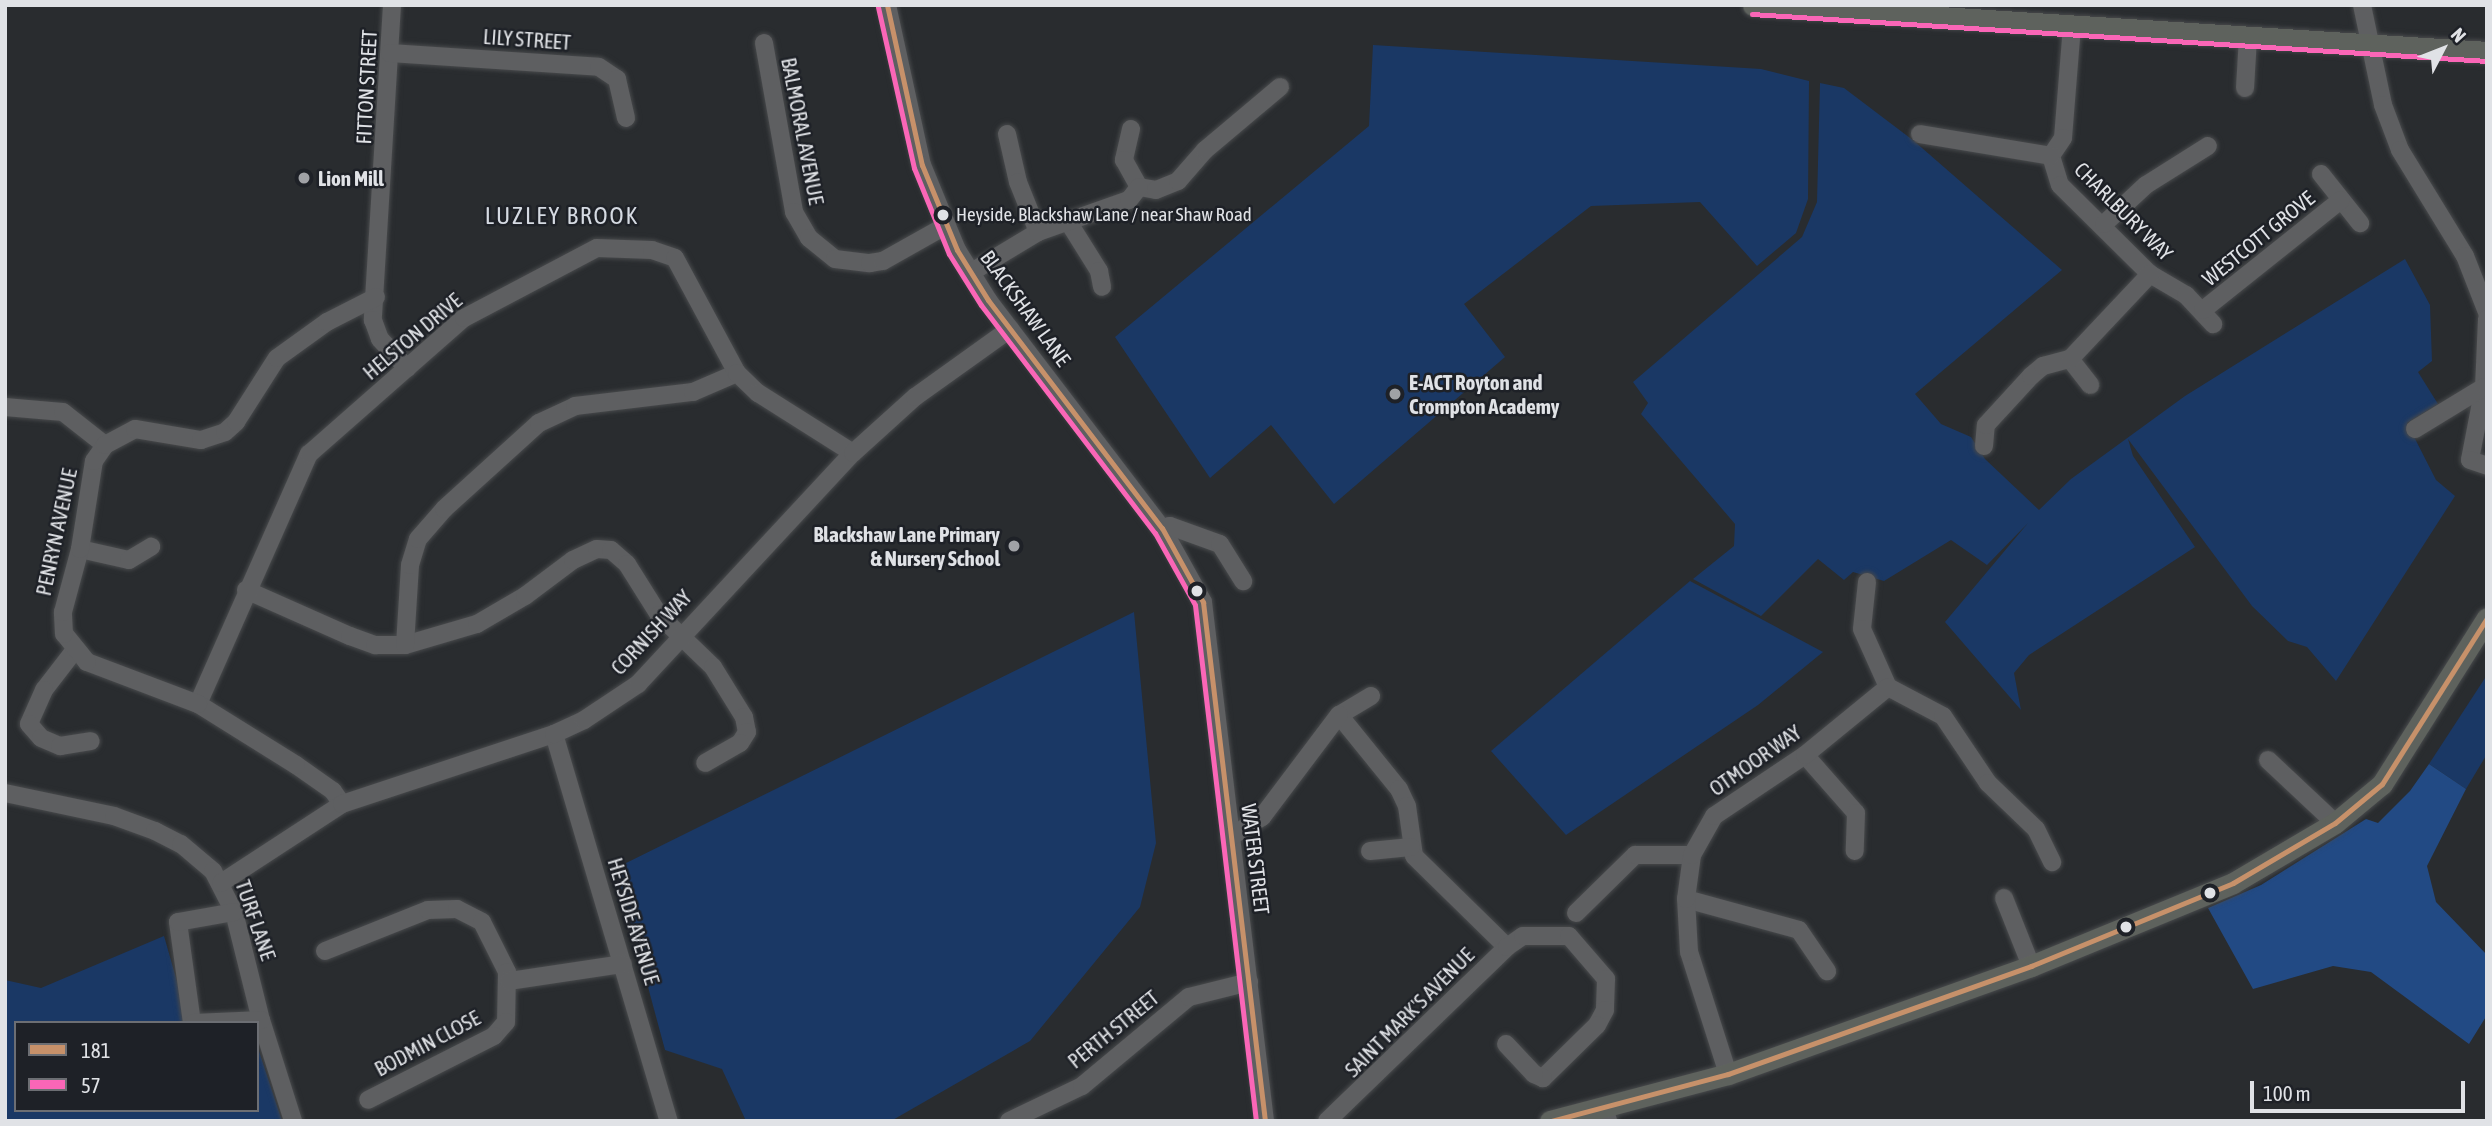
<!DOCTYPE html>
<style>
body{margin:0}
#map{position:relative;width:2492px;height:1126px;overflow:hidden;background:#292c2f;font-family:"Asap Condensed",sans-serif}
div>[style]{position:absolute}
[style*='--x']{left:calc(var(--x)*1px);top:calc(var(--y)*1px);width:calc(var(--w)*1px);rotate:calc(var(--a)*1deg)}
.green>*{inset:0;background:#1a3865}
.forest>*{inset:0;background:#224a84}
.roads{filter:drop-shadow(0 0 2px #484a4c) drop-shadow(0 0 2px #484a4c)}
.minor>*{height:18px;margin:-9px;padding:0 9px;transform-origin:9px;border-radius:9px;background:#5e5f61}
.major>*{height:21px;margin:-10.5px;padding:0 10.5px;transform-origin:10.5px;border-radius:10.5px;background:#5e625d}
.bus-1>*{height:5px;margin:-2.5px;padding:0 2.5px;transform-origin:2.5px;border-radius:2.5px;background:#c7916a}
.bus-2>*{height:5px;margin:-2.5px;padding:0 2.5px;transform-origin:2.5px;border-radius:2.5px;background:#fa66b7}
.dots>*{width:19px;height:19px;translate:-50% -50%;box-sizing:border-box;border:4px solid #1e2127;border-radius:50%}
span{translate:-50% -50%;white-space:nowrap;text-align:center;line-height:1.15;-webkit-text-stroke:5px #1e2127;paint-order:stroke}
.bus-label{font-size:19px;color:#e0e2e6}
.left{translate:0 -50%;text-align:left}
.street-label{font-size:21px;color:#e0e2e6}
.poi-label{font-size:21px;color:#e0e2e6;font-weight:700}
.right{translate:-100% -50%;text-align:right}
.quarter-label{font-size:24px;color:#d5dae2;letter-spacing:2px}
.frame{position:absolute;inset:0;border:7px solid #e0e2e6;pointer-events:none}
.legend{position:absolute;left:14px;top:1021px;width:245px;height:91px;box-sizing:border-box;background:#1e2127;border:2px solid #6c6e73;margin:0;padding:9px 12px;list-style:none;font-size:21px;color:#e0e2e6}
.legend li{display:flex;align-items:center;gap:14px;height:35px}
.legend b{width:35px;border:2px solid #6c6e73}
.north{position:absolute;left:2408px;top:14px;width:70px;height:70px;-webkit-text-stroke:5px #1e2127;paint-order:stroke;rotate:48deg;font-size:19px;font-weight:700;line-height:28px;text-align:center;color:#e0e2e6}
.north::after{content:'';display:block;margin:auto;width:24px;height:32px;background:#e0e2e6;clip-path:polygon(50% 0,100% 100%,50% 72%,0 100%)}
.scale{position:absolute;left:2250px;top:1081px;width:215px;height:32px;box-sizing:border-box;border:4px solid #e0e2e6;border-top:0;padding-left:9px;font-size:21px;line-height:24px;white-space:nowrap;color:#e0e2e6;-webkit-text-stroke:5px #1e2127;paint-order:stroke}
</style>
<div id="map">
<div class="green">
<div style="clip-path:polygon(1373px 45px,1761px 69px,1809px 81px,1808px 199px,1796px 233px,1757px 266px,1700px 202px,1591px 206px,1464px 304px,1505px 357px,1334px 504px,1271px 425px,1210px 478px,1115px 337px,1369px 126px)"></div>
<div style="clip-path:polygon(1820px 83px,1844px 88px,1914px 141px,2062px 270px,1915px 394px,1941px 424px,1971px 437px,1985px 459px,2039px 510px,2071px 479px,2185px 396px,2405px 259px,2430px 305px,2432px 361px,2418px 372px,2438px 404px,2407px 423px,2436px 480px,2455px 496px,2336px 681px,2307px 647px,2288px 641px,2252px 606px,2128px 439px,2133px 456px,2195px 547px,2029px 655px,2014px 673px,2021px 710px,1945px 622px,2028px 523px,1987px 565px,1951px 540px,1884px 581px,1853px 572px,1844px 580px,1818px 559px,1761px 616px,1693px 579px,1734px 546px,1735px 524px,1641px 414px,1648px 403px,1633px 382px,1802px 237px,1817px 202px)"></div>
<div style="clip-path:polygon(1690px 581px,1823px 652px,1758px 705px,1566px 835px,1491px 751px)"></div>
<div style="clip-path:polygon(1134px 612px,1156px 843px,1140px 907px,1030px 1041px,891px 1121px,746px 1121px,722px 1069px,665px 1050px,616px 868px)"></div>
<div style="clip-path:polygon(2487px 675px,2487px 754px,2466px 789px,2429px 764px)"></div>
<div style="clip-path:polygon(164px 936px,189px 1023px,16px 1023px,16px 1110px,257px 1110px,257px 1045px,282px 1121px,5px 1121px,5px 980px,41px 988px)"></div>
</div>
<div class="forest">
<div style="clip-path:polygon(2429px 764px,2466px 789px,2427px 866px,2436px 902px,2487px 955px,2487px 1015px,2469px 1044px,2371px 972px,2333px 966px,2253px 989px,2208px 908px,2261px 885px,2366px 819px,2378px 823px,2410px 791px)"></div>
</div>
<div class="roads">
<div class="minor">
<div style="--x:392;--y:5;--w:316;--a:93.5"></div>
<div style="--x:373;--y:320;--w:20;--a:70"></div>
<div style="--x:380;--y:339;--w:40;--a:47"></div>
<div style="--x:887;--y:5;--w:164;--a:77.7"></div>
<div style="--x:922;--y:165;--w:92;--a:67.6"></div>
<div style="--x:957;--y:250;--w:59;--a:58.2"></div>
<div style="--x:988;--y:300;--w:287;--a:52.7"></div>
<div style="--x:1162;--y:528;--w:85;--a:61"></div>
<div style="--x:1203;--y:602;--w:523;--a:83.19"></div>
<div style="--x:2362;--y:5;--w:102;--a:78.1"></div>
<div style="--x:2383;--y:105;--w:48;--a:69.3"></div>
<div style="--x:2400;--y:150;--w:124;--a:58.5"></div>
<div style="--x:2465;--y:256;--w:60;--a:68.6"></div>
<div style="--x:2072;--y:26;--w:112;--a:94.6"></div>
<div style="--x:2063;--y:138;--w:22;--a:124"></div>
<div style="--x:2051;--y:156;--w:30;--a:73"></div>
<div style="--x:2060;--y:185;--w:127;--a:44.7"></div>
<div style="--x:2150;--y:274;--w:42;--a:30.3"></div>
<div style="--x:2186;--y:295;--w:40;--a:47"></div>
<div style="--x:764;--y:43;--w:172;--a:79.9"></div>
<div style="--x:794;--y:212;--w:30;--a:60"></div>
<div style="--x:809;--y:238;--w:33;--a:39"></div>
<div style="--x:835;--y:259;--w:35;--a:7"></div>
<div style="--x:870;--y:263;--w:13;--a:-9"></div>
<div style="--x:883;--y:261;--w:71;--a:-29.4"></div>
<div style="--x:390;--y:53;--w:209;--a:3.8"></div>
<div style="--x:599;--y:67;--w:22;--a:34"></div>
<div style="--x:617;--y:79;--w:40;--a:77"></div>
<div style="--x:2245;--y:88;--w:51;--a:-86.6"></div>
<div style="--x:1131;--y:129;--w:32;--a:103"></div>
<div style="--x:1124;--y:160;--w:31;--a:61"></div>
<div style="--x:1007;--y:134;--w:49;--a:77.1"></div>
<div style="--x:1018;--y:182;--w:54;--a:68.2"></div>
<div style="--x:1920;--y:134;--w:133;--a:9.5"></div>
<div style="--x:2321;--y:174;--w:63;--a:51.5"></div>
<div style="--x:1139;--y:187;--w:17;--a:10"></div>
<div style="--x:1156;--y:190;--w:24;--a:-22"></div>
<div style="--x:1178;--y:181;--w:41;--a:-48.9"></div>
<div style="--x:1205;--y:150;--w:98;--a:-40"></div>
<div style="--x:1069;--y:223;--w:57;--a:58"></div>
<div style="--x:1099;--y:271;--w:16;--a:79"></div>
<div style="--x:2104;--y:224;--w:57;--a:-42.9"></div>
<div style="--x:2146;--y:185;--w:73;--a:-32.2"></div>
<div style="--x:970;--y:273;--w:79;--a:-31.1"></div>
<div style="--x:1038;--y:232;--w:96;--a:-19.4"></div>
<div style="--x:1129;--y:200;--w:16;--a:-52"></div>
<div style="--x:2203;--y:310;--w:176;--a:-38.6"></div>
<div style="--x:2487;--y:319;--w:68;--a:92.5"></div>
<div style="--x:2484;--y:387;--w:74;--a:100.9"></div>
<div style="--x:2470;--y:460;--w:18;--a:19"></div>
<div style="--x:2070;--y:359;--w:33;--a:52"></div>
<div style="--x:5;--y:407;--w:58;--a:4.9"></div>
<div style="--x:63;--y:412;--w:53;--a:38.2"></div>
<div style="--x:2415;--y:429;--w:81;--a:-31.3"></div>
<div style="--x:1984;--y:446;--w:21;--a:-85"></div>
<div style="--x:1986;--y:425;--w:67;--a:-47.4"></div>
<div style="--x:2031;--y:376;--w:16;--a:-40"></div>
<div style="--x:2043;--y:366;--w:28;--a:-15"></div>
<div style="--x:2070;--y:359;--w:117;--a:-46.7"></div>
<div style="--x:1162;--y:528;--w:8;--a:-14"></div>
<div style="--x:1170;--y:526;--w:53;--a:19.8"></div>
<div style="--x:1220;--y:544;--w:44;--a:58.1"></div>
<div style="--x:80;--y:549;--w:50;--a:12.7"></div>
<div style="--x:129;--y:560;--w:26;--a:-31"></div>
<div style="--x:1867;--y:582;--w:47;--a:96.1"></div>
<div style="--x:1862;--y:629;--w:64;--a:65.9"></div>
<div style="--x:246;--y:590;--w:114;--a:23.9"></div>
<div style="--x:350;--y:636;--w:27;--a:20"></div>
<div style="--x:375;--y:645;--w:30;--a:0"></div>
<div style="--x:405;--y:645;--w:75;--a:-16.3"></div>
<div style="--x:477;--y:624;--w:56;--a:-30.3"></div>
<div style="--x:525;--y:596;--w:60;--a:-36.9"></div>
<div style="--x:573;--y:560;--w:26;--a:-25"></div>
<div style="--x:597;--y:549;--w:14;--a:4"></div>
<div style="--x:611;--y:550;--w:21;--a:41"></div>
<div style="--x:627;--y:564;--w:60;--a:57.9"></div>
<div style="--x:659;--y:615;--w:75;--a:43.9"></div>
<div style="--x:713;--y:667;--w:59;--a:58.2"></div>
<div style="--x:744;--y:717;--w:15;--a:79"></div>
<div style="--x:747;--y:732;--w:13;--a:122"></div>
<div style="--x:740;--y:743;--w:40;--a:150.3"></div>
<div style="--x:405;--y:645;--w:80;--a:-86.4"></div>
<div style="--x:410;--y:565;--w:27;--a:-73"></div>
<div style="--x:418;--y:539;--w:40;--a:-49"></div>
<div style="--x:444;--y:509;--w:128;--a:-42.2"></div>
<div style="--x:539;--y:423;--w:40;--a:-25"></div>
<div style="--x:575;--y:406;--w:119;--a:-6.8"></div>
<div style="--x:693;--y:392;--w:48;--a:-23.4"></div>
<div style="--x:74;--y:651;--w:49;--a:127.6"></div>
<div style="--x:44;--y:690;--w:37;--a:114"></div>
<div style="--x:29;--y:724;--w:18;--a:49"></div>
<div style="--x:41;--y:738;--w:21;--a:23"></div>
<div style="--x:60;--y:746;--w:31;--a:-9"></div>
<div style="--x:1371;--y:696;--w:37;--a:149"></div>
<div style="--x:1339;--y:715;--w:95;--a:51"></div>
<div style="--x:1399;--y:789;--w:19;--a:65"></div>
<div style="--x:1407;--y:806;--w:50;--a:82"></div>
<div style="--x:1414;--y:856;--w:130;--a:44.4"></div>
<div style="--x:198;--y:704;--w:274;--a:-66.1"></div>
<div style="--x:309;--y:454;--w:206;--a:-41.3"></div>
<div style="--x:464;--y:318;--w:150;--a:-27.8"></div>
<div style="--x:597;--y:248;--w:55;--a:2.1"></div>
<div style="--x:652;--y:250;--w:24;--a:19"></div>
<div style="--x:675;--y:258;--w:131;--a:61.7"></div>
<div style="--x:737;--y:373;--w:29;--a:44"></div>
<div style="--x:758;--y:393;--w:112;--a:32.3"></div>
<div style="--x:554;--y:734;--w:404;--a:73.5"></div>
<div style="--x:1805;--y:755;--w:77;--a:48.7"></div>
<div style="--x:1856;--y:813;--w:38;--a:92"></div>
<div style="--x:2268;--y:760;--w:92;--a:43.2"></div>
<div style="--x:5;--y:793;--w:111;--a:11.9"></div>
<div style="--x:114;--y:816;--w:44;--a:20.1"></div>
<div style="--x:155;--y:831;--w:29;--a:27"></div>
<div style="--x:181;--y:844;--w:42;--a:40.2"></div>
<div style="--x:213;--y:871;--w:46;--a:62.9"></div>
<div style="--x:234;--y:912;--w:111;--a:76"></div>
<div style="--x:261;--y:1020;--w:106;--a:72.4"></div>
<div style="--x:342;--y:804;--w:16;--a:-125"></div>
<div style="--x:333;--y:791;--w:45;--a:-144.9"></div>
<div style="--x:296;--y:765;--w:115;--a:-148.1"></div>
<div style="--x:198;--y:704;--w:119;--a:-159.3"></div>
<div style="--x:87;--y:662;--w:36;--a:-129"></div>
<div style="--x:64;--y:634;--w:22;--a:-93"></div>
<div style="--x:63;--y:612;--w:65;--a:-74.9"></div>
<div style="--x:80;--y:549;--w:89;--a:-81"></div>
<div style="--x:94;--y:461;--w:19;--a:-55"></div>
<div style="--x:105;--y:445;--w:34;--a:-28"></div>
<div style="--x:135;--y:429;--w:67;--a:9.5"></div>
<div style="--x:201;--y:440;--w:25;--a:-18"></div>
<div style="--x:225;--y:432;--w:15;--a:-42"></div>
<div style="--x:236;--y:422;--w:76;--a:-57.4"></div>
<div style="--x:277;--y:358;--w:62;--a:-35.8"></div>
<div style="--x:327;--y:322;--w:55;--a:-27"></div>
<div style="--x:1230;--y:837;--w:38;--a:-32"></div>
<div style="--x:1262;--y:817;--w:128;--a:-53"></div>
<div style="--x:1370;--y:851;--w:41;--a:-5.6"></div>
<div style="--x:221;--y:883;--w:145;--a:-33.1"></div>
<div style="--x:342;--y:804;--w:223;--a:-18.3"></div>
<div style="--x:554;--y:734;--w:33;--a:-25"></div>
<div style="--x:584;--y:720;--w:65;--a:-33.7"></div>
<div style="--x:638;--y:684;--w:316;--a:-47.1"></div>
<div style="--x:853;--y:453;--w:84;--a:-42.1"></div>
<div style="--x:915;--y:397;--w:117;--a:-35.6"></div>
<div style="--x:2004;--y:898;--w:73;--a:68.3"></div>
<div style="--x:1686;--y:899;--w:117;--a:15.3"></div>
<div style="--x:1799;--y:930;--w:50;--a:55.7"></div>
<div style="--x:1576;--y:913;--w:83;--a:-44.5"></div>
<div style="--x:1635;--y:855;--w:57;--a:0"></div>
<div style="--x:325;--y:951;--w:111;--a:-21.7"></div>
<div style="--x:428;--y:910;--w:29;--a:-2"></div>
<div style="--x:457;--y:909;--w:28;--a:27"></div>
<div style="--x:482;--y:922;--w:56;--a:63.4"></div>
<div style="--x:507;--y:972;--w:50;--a:91.1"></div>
<div style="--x:506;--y:1022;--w:18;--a:131"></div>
<div style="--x:494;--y:1036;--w:141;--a:153.1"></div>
<div style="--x:509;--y:981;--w:115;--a:-8.5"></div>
<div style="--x:192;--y:1023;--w:102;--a:-97.9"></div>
<div style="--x:178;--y:922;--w:57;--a:-10.1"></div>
<div style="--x:194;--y:1023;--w:67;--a:-2.6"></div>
<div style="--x:1728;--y:1074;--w:128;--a:-107.7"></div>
<div style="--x:1689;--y:952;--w:53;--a:-93.2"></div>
<div style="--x:1686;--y:899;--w:44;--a:-82.2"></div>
<div style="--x:1692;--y:855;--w:45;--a:-60.6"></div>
<div style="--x:1714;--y:816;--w:110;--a:-33.8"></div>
<div style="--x:1805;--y:755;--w:107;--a:-39.3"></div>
<div style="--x:1888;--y:687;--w:62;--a:27.8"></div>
<div style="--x:1943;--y:716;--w:81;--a:56.1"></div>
<div style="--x:1988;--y:783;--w:66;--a:43.8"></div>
<div style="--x:2036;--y:829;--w:37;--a:64"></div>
<div style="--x:1604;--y:1107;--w:15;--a:74"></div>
<div style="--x:1009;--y:1121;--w:81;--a:-25.6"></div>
<div style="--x:1082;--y:1086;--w:139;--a:-39.8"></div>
<div style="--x:1189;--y:997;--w:62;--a:-14"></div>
<div style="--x:1327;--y:1121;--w:250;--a:-44"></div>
<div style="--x:1507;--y:947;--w:19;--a:-35"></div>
<div style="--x:1523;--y:936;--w:46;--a:0"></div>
<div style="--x:1569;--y:936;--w:57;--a:49.3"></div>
<div style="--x:1606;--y:979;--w:31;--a:92"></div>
<div style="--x:1605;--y:1010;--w:17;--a:118"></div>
<div style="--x:1597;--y:1025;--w:76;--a:135.5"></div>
<div style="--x:1543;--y:1078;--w:10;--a:-156"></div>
<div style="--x:1534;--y:1074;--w:41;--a:-133"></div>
</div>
<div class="major">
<div style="--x:1753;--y:5;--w:736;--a:3.66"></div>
<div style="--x:1550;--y:1121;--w:184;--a:-14.8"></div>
<div style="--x:1728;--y:1074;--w:322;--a:-19.6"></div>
<div style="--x:2031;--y:966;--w:218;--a:-22.3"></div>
<div style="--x:2233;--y:883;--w:118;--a:-30.5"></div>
<div style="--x:2335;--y:823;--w:61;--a:-39.7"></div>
<div style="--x:2382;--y:784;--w:196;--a:-57.7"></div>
</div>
</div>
<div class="bus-1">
<div style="--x:887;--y:5;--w:164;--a:77.7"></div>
<div style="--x:922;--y:165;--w:92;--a:67.6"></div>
<div style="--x:957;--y:250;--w:59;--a:58.2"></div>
<div style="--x:988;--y:300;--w:287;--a:52.7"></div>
<div style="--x:1162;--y:528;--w:85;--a:61"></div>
<div style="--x:1203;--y:602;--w:523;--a:83.19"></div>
<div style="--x:1551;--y:1121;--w:183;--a:-14.9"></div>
<div style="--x:1728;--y:1074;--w:322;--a:-19.6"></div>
<div style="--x:2031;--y:966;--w:218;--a:-22.3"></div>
<div style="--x:2233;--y:883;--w:118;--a:-30.5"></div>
<div style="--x:2335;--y:823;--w:61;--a:-39.7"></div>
<div style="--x:2382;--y:784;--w:196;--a:-57.7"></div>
</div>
<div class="bus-2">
<div style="--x:878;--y:7;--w:165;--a:77.4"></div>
<div style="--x:914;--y:168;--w:93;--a:67.9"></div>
<div style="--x:949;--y:254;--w:60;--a:57.9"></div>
<div style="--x:981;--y:305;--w:287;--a:52.7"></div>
<div style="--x:1155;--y:533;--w:82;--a:60.9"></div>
<div style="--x:1195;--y:605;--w:520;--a:83.26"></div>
<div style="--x:1752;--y:14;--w:736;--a:3.66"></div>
</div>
<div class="dots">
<div style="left:304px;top:178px;background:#a0a2a6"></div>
<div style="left:943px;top:215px;background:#e0e2e6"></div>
<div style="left:1395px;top:394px;background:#a0a2a6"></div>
<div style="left:1014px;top:546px;background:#a0a2a6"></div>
<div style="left:1197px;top:591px;background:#e0e2e6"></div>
<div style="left:2210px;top:893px;background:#e0e2e6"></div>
<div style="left:2126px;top:927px;background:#e0e2e6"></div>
</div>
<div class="bus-label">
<span class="left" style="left:956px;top:215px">Heyside, Blackshaw Lane / near Shaw Road</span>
</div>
<div class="street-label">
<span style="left:527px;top:39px;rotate:4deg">LILY STREET</span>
<span style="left:366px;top:87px;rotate:-87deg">FITTON STREET</span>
<span style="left:803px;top:131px;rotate:79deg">BALMORAL AVENUE</span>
<span style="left:2124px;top:211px;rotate:45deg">CHARLBURY WAY</span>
<span style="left:2258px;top:238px;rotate:-39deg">WESTCOTT GROVE</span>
<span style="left:1026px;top:308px;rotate:54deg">BLACKSHAW LANE</span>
<span style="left:412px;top:336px;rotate:-40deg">HELSTON DRIVE</span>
<span style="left:56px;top:532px;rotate:-78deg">PENRYN AVENUE</span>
<span style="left:651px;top:632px;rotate:-47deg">CORNISH WAY</span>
<span style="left:1755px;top:760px;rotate:-35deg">OTMOOR WAY</span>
<span style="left:1256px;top:859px;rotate:83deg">WATER STREET</span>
<span style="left:256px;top:920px;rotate:71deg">TURF LANE</span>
<span style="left:634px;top:921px;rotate:73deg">HEYSIDE AVENUE</span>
<span style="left:1409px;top:1012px;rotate:-45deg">SAINT MARK'S AVENUE</span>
<span style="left:1113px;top:1029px;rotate:-39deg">PERTH STREET</span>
<span style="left:427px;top:1043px;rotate:-28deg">BODMIN CLOSE</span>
</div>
<div class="poi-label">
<span class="left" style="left:318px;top:178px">Lion Mill</span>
<span class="left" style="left:1409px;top:394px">E-ACT Royton and<br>Crompton Academy</span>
<span class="right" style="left:1000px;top:546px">Blackshaw Lane Primary<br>&amp; Nursery School</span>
</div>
<div class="quarter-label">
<span style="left:562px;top:216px">LUZLEY BROOK</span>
</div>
<div class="frame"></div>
<ul class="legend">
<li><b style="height:9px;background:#c7916a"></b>181</li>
<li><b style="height:9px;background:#fa66b7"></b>57</li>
</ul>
<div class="north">N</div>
<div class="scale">100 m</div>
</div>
